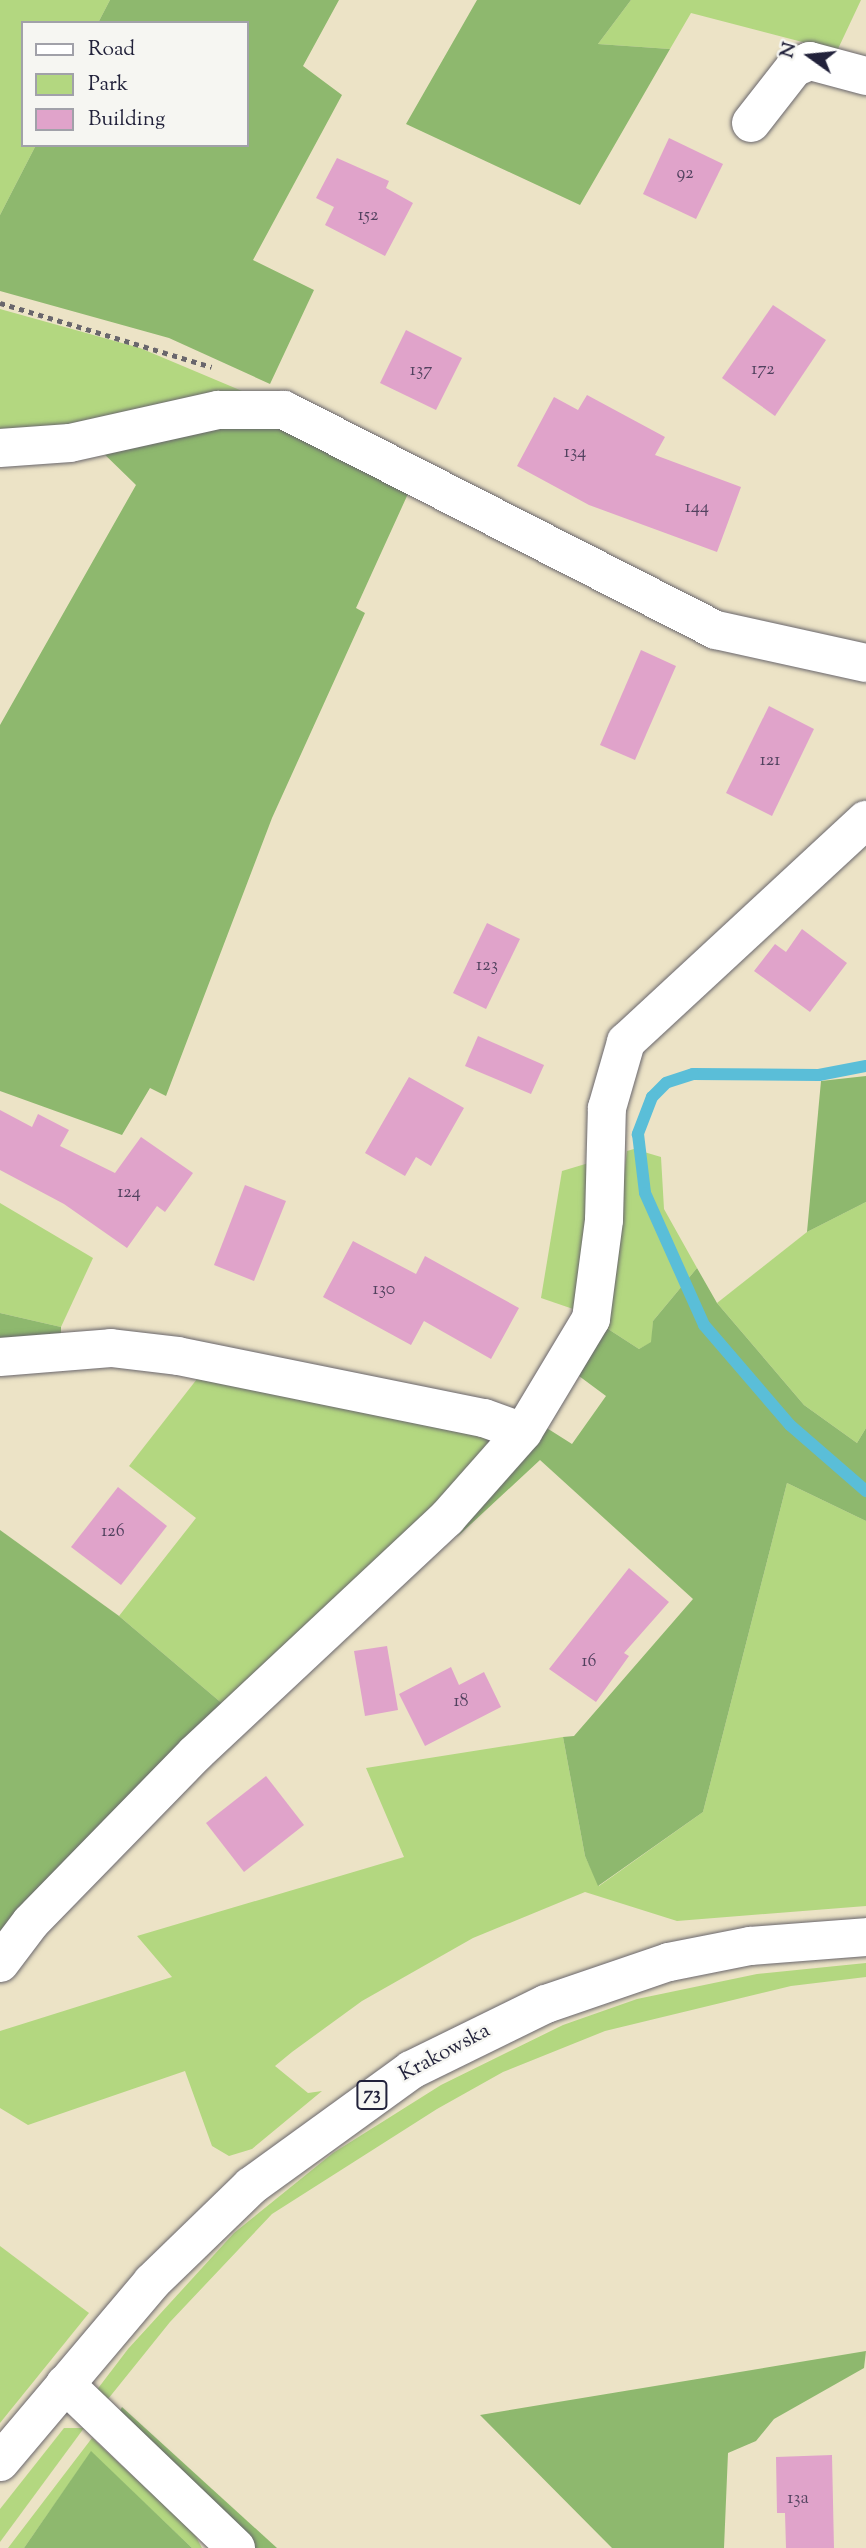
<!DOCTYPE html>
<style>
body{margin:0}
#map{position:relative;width:866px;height:2548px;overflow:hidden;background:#ece3c6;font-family:"Sorts Mill Goudy",serif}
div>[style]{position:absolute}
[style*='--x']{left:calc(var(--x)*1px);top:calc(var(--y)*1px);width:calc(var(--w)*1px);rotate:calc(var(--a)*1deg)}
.green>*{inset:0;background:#b3d780}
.forest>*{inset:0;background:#8eb86e}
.stream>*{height:12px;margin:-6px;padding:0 6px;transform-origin:6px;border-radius:6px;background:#5abed8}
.building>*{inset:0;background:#e0a3ca}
.path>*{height:4.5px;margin-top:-2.25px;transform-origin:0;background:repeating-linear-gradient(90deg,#69666c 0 5px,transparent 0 10px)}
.roads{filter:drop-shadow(0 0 2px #69666c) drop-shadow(0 0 2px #69666c)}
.minor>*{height:38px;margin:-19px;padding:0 19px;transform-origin:19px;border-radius:19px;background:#fff}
.major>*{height:38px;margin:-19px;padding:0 19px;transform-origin:19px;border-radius:19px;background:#fff}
span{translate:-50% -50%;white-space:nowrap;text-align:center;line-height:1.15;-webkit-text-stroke:5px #f6f6f2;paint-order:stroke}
.number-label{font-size:18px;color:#52425f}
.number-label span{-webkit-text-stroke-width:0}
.shield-label span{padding:2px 5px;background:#f6f6f2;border:2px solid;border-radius:5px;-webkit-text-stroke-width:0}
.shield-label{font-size:19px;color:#22223b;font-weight:700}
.street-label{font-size:21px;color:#22223b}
.legend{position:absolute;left:21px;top:21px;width:228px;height:126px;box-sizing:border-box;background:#f6f6f2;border:2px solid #a1a1a9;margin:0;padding:9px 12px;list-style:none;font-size:21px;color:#22223b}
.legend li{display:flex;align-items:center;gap:14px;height:35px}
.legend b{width:35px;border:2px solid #a1a1a9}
.north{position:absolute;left:775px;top:21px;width:70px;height:70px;-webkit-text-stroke:5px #f6f6f2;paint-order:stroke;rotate:285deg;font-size:19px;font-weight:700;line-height:28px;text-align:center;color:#22223b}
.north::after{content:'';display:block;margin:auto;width:24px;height:32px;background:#22223b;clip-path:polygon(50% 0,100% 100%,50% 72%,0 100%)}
</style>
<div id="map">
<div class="green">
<div style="clip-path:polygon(0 0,110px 0,98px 23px,23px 23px,23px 145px,36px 145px,0 215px)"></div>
<div style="clip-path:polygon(631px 0,861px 0,837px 51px,691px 13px,670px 49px,598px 44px)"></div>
<div style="clip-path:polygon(0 309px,140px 348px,254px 396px,0 437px)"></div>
<div style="clip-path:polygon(634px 1149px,661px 1157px,664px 1209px,697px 1268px,653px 1321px,652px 1342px,639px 1349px,605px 1327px,627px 1151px)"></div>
<div style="clip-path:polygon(592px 1162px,576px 1310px,541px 1298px,562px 1171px)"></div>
<div style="clip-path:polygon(866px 1202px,866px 1428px,857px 1443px,804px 1405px,717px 1303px,807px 1232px)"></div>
<div style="clip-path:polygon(0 1203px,93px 1258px,61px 1327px,0 1313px)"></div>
<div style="clip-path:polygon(204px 1370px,490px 1426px,500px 1444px,231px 1711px,119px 1616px,196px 1518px,129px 1466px)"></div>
<div style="clip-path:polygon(787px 1483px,866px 1521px,866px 1906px,677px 1921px,585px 1892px,473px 1938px,362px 2001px,292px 2052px,275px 2066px,308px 2093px,322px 2091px,252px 2149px,229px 2156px,212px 2146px,185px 2071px,28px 2125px,0 2108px,0 2031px,172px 1977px,137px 1936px,404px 1857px,366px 1768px,563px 1737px,585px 1856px,599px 1886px,703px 1812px)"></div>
<div style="clip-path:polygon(866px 1963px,866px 1977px,791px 1986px,605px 2031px,503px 2072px,437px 2109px,272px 2214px,170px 2322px,100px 2409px,96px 2391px,128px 2349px,234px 2233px,333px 2153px,441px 2085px,563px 2025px,637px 1999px,757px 1974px)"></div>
<div style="clip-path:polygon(0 2246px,89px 2313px,0 2423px)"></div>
<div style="clip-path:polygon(64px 2428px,84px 2428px,0 2542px,0 2509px)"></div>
<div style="clip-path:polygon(92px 2438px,194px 2533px,202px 2548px,192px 2548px,91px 2452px,24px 2548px,8px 2548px)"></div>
</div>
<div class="forest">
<div style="clip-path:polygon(110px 0,339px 0,303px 66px,342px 95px,253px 260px,314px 290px,270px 384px,169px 338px,0 291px,0 215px,36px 145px,247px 145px,247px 23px,98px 23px)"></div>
<div style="clip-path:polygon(477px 0,631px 0,598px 44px,670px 49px,580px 205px,406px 124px)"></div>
<div style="clip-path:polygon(259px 418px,412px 485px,356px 608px,365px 613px,272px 818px,166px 1096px,150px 1088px,122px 1135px,0 1091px,0 725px,136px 485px,98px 448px)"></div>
<div style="clip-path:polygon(866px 1076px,866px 1202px,807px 1232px,821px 1081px)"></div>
<div style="clip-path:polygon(697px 1268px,717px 1303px,804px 1405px,857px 1443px,866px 1428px,866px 1521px,787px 1483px,703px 1812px,598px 1886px,585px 1856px,563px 1737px,574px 1736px,693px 1599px,540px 1460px,457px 1537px,542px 1425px,572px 1444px,606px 1396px,579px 1376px,605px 1327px,639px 1349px,651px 1342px,653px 1321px)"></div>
<div style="clip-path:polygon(0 1313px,61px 1327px,61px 1340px,0 1350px)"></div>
<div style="clip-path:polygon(0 1530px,119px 1616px,231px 1711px,0 1931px)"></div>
<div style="clip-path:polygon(866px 2351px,864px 2368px,774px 2419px,756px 2441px,728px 2453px,724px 2548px,612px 2548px,480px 2415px)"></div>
<div style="clip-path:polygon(122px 2407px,277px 2548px,246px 2548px,116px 2418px)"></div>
<div style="clip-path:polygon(91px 2451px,192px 2548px,24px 2548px)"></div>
</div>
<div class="stream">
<div style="--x:866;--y:1066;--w:48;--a:169.2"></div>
<div style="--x:819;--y:1075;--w:126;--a:-179.5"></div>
<div style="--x:693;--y:1074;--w:28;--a:162"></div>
<div style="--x:666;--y:1083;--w:20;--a:135"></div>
<div style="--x:652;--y:1097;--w:40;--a:111"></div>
<div style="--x:638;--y:1134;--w:59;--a:83.2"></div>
<div style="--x:645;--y:1193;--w:145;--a:65.9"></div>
<div style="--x:704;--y:1325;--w:132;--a:49.3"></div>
<div style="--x:790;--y:1425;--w:101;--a:41"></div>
</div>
<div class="building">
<div style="clip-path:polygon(669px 138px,723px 164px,696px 219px,643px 194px)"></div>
<div style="clip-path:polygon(337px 158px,389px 181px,386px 188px,413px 203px,385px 256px,325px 225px,334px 207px,316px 198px)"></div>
<div style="clip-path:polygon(773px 305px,826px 340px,775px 416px,722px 378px)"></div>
<div style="clip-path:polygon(406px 330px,462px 358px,436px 410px,380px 383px)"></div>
<div style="clip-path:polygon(587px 395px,665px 437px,655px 455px,741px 487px,717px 552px,589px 505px,517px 466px,554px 397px,578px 410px)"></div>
<div style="clip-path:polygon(641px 650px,676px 666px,635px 760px,600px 745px)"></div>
<div style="clip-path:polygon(769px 706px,814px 729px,772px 816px,726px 793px)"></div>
<div style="clip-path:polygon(487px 923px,520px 939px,486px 1009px,453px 993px)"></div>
<div style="clip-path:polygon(802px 929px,847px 963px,810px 1012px,754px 971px,775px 944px,786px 952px)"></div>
<div style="clip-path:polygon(478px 1036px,544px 1065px,531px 1094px,465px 1066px)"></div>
<div style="clip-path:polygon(409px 1077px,464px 1108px,431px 1166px,416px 1157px,405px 1176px,365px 1153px)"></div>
<div style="clip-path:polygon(0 1110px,32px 1127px,38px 1114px,69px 1130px,60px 1146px,115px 1173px,141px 1137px,193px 1173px,165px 1212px,157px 1206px,127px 1248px,64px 1204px,0 1170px)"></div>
<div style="clip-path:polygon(245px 1185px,286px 1201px,254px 1281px,214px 1265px)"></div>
<div style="clip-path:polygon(353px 1241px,416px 1274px,425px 1256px,519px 1308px,491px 1359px,424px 1321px,411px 1345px,323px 1297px)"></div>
<div style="clip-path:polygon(118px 1487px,167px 1526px,121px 1585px,71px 1547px)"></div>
<div style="clip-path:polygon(629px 1568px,669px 1602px,624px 1653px,629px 1656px,596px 1702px,549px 1669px)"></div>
<div style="clip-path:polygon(387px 1646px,398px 1710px,365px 1716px,354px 1651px)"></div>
<div style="clip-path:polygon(451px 1667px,459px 1685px,484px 1672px,501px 1707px,425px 1746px,399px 1694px)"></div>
<div style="clip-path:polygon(266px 1776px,304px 1825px,244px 1872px,206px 1823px)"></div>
<div style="clip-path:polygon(832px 2455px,834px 2548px,786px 2548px,785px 2513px,777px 2513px,776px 2457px)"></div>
</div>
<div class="path">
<div style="--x:0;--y:303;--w:221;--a:16.8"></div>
</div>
<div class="roads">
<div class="minor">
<div style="--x:751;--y:123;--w:70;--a:-52"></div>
<div style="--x:794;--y:68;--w:17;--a:-24"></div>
<div style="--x:810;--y:61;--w:58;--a:15"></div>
<div style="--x:0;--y:448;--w:70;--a:-4.1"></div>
<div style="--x:70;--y:443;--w:152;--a:-12.6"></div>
<div style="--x:218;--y:410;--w:66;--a:0"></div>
<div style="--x:284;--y:410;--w:485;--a:27"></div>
<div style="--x:716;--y:630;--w:154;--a:12.4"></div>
<div style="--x:0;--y:1357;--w:111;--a:-4.6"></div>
<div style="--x:111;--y:1348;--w:67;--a:6.8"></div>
<div style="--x:178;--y:1356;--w:312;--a:11.5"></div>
<div style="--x:484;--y:1418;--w:41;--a:19.7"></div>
<div style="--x:0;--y:1963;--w:51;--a:-52.9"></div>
<div style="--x:31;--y:1922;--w:236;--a:-45.7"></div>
<div style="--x:196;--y:1753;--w:344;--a:-43.1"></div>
<div style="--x:447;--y:1518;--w:115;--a:-48.5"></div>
<div style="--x:523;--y:1432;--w:132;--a:-59"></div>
<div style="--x:591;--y:1319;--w:100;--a:-82.5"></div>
<div style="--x:604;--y:1220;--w:112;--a:-88.5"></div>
<div style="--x:607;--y:1108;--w:69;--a:-73.9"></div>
<div style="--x:626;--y:1042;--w:327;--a:-42.8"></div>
<div style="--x:65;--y:2384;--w:237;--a:43.8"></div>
</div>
<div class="major">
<div style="--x:0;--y:2462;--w:236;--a:-49.8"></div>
<div style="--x:152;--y:2282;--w:138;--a:-44.1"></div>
<div style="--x:251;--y:2186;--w:198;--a:-35.9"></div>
<div style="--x:411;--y:2070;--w:150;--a:-26.1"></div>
<div style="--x:546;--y:2004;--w:130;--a:-18.9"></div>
<div style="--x:669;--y:1962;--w:83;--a:-11.2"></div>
<div style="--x:750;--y:1946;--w:116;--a:-4.4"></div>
</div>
</div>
<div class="number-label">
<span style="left:685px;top:174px">92</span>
<span style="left:368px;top:216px">152</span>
<span style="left:763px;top:370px">172</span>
<span style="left:421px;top:371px">137</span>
<span style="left:575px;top:453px">134</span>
<span style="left:697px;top:508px">144</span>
<span style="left:770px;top:761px">121</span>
<span style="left:487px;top:966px">123</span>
<span style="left:129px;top:1193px">124</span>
<span style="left:384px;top:1290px">130</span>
<span style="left:113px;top:1532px">126</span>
<span style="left:589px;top:1662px">16</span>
<span style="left:461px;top:1702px">18</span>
<span style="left:798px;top:2499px">13a</span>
</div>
<div class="shield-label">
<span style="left:372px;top:2095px">73</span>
</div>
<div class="street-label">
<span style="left:445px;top:2053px;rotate:-28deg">Krakowska</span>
</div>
<ul class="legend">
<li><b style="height:9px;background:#fff"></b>Road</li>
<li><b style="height:19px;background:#b3d780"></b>Park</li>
<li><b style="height:19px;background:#e0a3ca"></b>Building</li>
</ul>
<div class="north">N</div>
</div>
